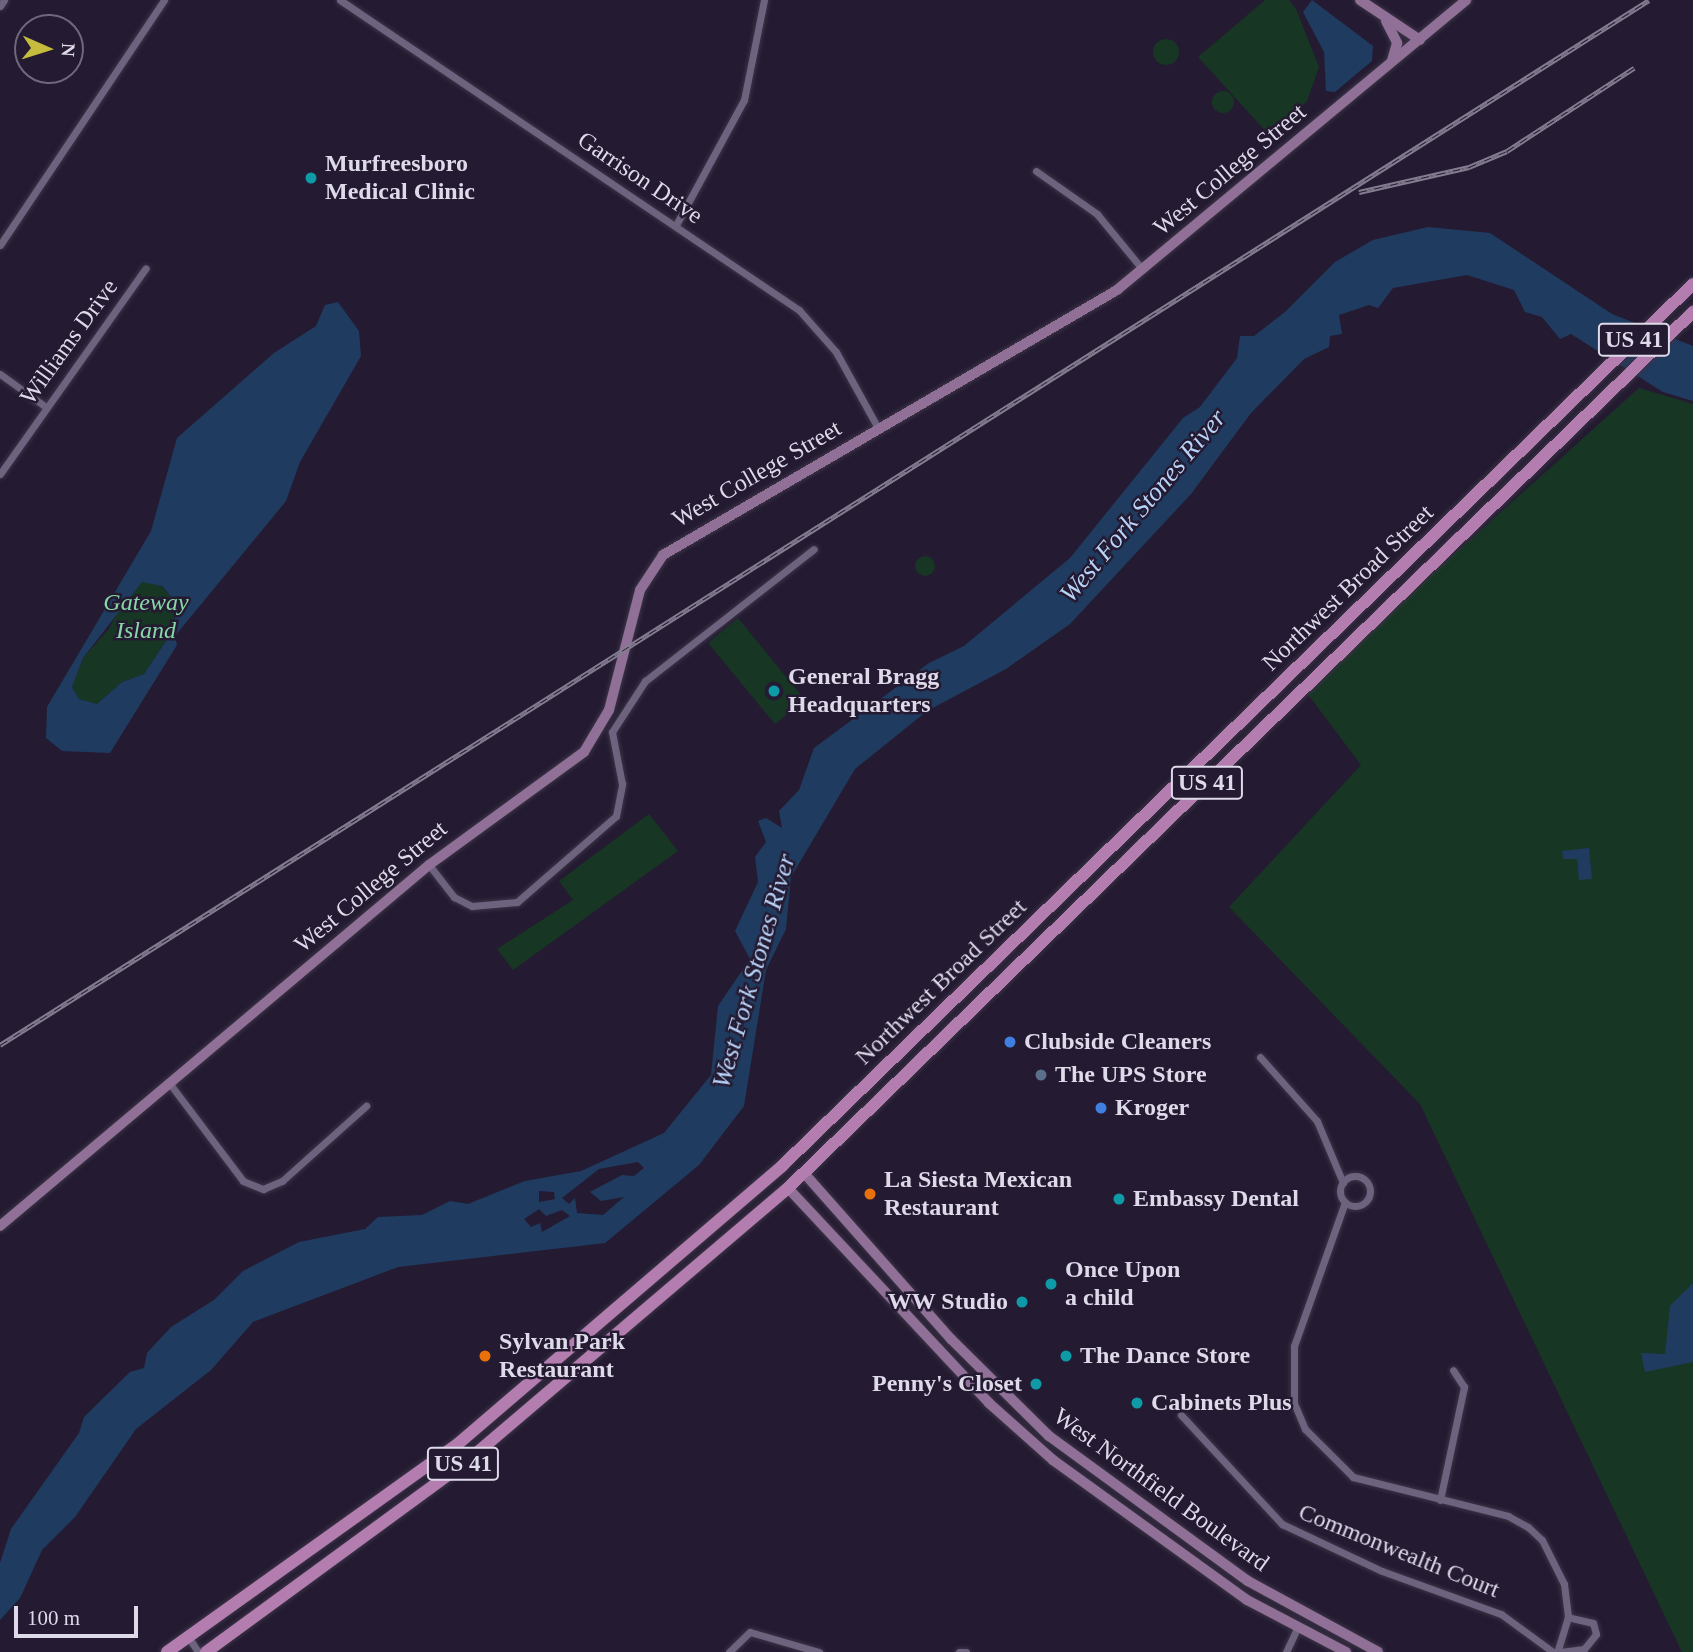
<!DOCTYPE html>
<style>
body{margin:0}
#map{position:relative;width:1693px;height:1652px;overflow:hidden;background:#241b32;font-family:Georgia,serif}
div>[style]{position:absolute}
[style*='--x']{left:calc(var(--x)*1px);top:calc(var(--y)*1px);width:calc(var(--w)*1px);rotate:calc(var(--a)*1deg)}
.green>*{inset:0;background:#173624}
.round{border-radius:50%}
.water>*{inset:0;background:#203b60}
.roads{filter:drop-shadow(0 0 2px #3c3447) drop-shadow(0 0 2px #3c3447)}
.street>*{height:7px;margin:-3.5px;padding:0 3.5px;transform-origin:3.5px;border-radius:3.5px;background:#6d637e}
.street>.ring{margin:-3.5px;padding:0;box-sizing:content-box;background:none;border:7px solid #6d637e;border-radius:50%}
.secondary>*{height:10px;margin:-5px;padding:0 5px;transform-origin:5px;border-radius:5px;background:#907097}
.primary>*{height:12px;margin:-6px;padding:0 6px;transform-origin:6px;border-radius:6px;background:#b37eaf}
.rail>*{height:5px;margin-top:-2.5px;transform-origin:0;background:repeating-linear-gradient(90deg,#241b32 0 8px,#847d90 0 16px);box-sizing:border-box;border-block:2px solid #847d90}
.dots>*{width:19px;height:19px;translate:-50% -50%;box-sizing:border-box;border:4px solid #241b32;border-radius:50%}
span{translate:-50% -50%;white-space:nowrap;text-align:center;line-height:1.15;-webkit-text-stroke:5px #241b32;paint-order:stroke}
.shield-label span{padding:2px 5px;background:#241b32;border:2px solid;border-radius:5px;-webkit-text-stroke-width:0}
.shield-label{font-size:23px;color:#dfdae9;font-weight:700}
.poi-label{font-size:24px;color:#dfdae9;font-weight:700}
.left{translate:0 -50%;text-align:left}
.right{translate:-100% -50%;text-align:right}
.street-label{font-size:24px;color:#dfdae9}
.park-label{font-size:24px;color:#88d7a7;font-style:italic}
.water-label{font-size:26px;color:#b7d3f9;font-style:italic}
.north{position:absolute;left:14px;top:14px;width:70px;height:70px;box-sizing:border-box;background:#241b32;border:2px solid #6f677b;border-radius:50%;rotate:93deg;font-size:19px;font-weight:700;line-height:28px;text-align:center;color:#dfdae9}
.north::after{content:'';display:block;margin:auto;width:24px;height:32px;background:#c5bc3d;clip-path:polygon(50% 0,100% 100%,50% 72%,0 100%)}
.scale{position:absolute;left:14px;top:1606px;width:124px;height:32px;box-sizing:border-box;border:4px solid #dfdae9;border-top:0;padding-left:9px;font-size:21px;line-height:24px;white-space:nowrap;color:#dfdae9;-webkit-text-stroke:5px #241b32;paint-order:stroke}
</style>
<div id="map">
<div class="green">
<div style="clip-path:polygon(1265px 0,1289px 0,1296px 9px,1319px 67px,1307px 101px,1272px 138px,1198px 57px)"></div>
<div class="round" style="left:1153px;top:39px;width:26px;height:26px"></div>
<div class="round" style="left:1212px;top:91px;width:22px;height:22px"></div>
<div style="clip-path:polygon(1639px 388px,1693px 404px,1693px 1652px,1682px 1652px,1420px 1104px,1229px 907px,1361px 765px,1304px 689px)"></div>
<div class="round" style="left:915px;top:556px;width:20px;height:20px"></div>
<div style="clip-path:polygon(142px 581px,161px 586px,177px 604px,172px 632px,144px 674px,122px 682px,97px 704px,79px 699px,72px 687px,83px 658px,109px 629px,126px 595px)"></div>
<div style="clip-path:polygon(738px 618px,805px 700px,775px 724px,708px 643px)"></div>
<div style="clip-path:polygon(649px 814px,678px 851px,513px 970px,497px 949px,573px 900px,559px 881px)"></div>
</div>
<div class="water">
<div style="clip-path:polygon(1312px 0,1373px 46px,1372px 61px,1335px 92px,1326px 91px,1324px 52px,1303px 12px)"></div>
<div style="clip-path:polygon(evenodd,1428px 227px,1490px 233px,1612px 314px,1693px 346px,1693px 401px,1663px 392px,1571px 334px,1560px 339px,1542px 317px,1525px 312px,1514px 290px,1467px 275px,1393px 288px,1378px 308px,1369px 305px,1339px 315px,1342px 334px,1330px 336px,1329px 347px,1304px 359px,1251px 413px,1191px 494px,1070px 624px,1006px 669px,927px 711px,855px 769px,791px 877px,786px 929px,766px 970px,744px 1106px,699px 1165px,605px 1243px,398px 1267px,253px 1322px,211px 1370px,136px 1429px,75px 1517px,42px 1550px,20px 1598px,0 1620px,0 1563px,11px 1529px,79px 1433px,84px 1417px,130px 1372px,144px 1368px,147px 1353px,171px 1327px,214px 1300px,243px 1271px,299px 1242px,365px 1229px,378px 1217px,422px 1215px,450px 1201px,468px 1204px,525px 1181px,581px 1171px,664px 1133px,711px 1075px,718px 1006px,750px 959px,735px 931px,758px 882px,755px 857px,766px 842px,758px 821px,766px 818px,782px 828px,779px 811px,799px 790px,814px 748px,929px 663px,964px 646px,1070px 558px,1183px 418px,1200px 407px,1237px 358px,1240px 336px,1254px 336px,1285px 312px,1335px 262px,1373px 240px,1428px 227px,638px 1162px,644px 1168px,634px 1176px,622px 1175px,590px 1192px,601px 1201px,624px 1197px,603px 1215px,577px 1213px,575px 1198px,569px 1204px,562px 1198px,599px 1169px,638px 1162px,1428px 227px,539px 1191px,554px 1192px,555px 1199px,539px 1202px,539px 1191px,1428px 227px,539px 1209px,546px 1216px,562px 1210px,570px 1216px,542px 1232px,540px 1223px,531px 1227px,524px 1219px,539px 1209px)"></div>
<div style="clip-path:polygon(evenodd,338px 302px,359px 331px,361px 356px,300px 462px,286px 501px,175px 636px,177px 645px,110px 753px,62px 751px,46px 738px,47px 707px,151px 531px,177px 438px,274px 353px,316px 326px,325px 305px,338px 302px,142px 582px,162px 586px,177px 604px,172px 632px,144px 674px,122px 682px,97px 704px,79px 699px,72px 687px,83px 658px,142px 582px)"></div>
<div style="clip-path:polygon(1589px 848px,1592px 879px,1579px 880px,1577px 859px,1563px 859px,1562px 851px)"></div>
<div style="clip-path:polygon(1693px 1283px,1693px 1362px,1645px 1372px,1641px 1353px,1665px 1354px,1670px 1306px)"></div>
</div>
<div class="roads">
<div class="street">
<div style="--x:340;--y:0;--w:554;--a:34.03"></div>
<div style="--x:799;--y:310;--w:56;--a:48.6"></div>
<div style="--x:836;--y:352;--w:87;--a:61.1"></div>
<div style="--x:0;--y:6;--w:7;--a:-56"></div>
<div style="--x:1036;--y:171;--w:75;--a:35.2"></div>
<div style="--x:1097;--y:214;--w:72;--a:50.6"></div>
<div style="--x:676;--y:225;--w:142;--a:-61.5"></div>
<div style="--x:744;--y:100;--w:102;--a:-78.7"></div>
<div style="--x:0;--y:245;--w:295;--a:-56.2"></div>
<div style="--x:0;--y:374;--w:57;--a:35.7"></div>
<div style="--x:0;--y:474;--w:252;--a:-54.7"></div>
<div style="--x:429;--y:865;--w:41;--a:52"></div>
<div style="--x:454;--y:897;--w:20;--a:27"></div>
<div style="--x:472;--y:906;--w:45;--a:-5.1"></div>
<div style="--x:517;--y:902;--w:131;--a:-41"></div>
<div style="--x:616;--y:816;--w:33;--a:-79"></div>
<div style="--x:622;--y:784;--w:53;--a:-100.9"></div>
<div style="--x:612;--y:732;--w:61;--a:-57.1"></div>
<div style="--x:645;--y:681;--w:214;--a:-38"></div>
<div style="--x:1260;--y:1057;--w:86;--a:48.3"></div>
<div style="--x:1317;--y:1121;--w:67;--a:67.2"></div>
<div style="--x:170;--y:1084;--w:121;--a:53"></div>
<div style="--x:243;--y:1181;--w:22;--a:22"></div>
<div style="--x:263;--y:1189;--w:21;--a:-23"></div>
<div style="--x:282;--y:1181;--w:113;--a:-41.8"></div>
<div class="ring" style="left:1340px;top:1176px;width:23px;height:23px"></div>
<div style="--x:1345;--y:1202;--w:153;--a:109.5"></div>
<div style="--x:1294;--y:1346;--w:57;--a:90"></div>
<div style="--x:1294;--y:1403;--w:28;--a:67"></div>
<div style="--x:1305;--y:1429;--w:68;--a:45"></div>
<div style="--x:1353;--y:1477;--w:160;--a:14.1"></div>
<div style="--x:1508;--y:1516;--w:23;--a:29"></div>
<div style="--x:1528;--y:1527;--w:19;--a:43"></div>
<div style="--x:1542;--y:1540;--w:49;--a:63.4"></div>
<div style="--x:1564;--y:1584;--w:33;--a:83"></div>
<div style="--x:1568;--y:1617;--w:37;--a:107"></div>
<div style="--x:1181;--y:1415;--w:149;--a:47.2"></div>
<div style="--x:1282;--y:1524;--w:110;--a:25.2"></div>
<div style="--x:1382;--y:1571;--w:127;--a:19.9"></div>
<div style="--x:1501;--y:1614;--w:64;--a:36.2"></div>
<div style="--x:1440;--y:1500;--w:116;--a:-78"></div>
<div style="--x:1464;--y:1387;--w:20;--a:-123"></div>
<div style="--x:189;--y:1638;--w:17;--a:57"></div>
<div style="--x:729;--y:1652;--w:29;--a:-44"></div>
<div style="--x:750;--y:1632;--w:72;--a:16.2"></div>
<div style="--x:959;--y:1652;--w:7;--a:0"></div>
<div style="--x:1286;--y:1652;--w:29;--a:-65"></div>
<div style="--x:1560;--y:1652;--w:24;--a:-7"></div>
<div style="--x:1584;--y:1649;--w:19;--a:-51"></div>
<div style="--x:1596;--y:1634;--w:11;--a:-105"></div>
<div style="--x:1593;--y:1623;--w:26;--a:-167"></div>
</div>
<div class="secondary">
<div style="--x:1360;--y:0;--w:72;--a:33.7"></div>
<div style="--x:1386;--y:21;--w:25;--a:63"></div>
<div style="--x:1397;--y:43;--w:18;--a:106"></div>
<div style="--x:804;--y:1173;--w:222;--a:48.5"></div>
<div style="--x:951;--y:1339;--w:138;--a:44.7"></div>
<div style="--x:1049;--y:1436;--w:246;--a:36.1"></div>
<div style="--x:1248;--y:1581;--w:148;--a:28.6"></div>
<div style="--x:788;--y:1188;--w:294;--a:46.9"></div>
<div style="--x:989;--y:1403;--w:86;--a:41.7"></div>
<div style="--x:1053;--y:1460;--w:239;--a:35.8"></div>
<div style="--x:1247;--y:1600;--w:112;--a:27.7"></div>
<div style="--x:0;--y:1226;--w:561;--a:-40.08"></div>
<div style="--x:429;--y:865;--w:192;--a:-36.1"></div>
<div style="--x:584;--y:752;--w:49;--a:-59.2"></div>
<div style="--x:609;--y:710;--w:124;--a:-75.5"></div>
<div style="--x:640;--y:590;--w:42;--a:-56.7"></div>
<div style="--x:663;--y:555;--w:526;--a:-30.27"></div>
<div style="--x:1117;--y:290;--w:454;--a:-39.7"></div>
</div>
<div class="primary">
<div style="--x:167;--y:1652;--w:359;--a:-35.6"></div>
<div style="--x:459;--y:1443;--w:426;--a:-40.6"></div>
<div style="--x:782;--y:1166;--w:1268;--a:-44.07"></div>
<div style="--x:206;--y:1652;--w:330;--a:-36.2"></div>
<div style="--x:472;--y:1457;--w:415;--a:-40.4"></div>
<div style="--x:788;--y:1188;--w:1260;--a:-44.07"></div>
</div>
</div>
<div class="rail">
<div style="--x:1359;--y:192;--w:113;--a:-12.8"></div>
<div style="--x:1469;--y:167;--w:41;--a:-22.8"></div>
<div style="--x:1507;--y:151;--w:152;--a:-33.2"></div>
<div style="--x:0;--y:1045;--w:1952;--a:-32.36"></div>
</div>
<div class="dots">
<div style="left:311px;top:178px;background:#0f9aa8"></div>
<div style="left:774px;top:691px;background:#0f9aa8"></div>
<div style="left:1010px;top:1042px;background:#3f7fe0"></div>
<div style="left:1041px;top:1075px;background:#5c6f8a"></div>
<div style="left:1101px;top:1108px;background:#3f7fe0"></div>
<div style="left:870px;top:1194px;background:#e8710a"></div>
<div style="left:1119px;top:1199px;background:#0f9aa8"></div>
<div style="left:1051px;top:1284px;background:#0f9aa8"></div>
<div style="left:1022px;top:1302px;background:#0f9aa8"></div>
<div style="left:485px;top:1356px;background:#e8710a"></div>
<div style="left:1066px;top:1356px;background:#0f9aa8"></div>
<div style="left:1036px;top:1384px;background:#0f9aa8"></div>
<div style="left:1137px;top:1403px;background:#0f9aa8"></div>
</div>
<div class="shield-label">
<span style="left:1634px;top:340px">US 41</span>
<span style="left:1207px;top:783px">US 41</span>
<span style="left:463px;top:1464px">US 41</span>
</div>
<div class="poi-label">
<span class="left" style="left:325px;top:178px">Murfreesboro<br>Medical Clinic</span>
<span class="left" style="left:788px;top:691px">General Bragg<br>Headquarters</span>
<span class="left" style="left:1024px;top:1042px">Clubside Cleaners</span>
<span class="left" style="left:1055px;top:1075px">The UPS Store</span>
<span class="left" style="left:1115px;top:1108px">Kroger</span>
<span class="left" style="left:884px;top:1194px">La Siesta Mexican<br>Restaurant</span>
<span class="left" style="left:1133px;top:1199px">Embassy Dental</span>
<span class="left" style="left:1065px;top:1284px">Once Upon<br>a child</span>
<span class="right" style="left:1008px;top:1302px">WW Studio</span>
<span class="left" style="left:499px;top:1356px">Sylvan Park<br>Restaurant</span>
<span class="left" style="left:1080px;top:1356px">The Dance Store</span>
<span class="right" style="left:1022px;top:1384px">Penny's Closet</span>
<span class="left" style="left:1151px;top:1403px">Cabinets Plus</span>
</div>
<div class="street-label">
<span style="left:1230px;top:170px;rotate:-40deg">West College Street</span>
<span style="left:640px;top:178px;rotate:34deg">Garrison Drive</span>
<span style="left:69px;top:342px;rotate:-54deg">Williams Drive</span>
<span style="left:757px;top:474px;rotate:-30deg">West College Street</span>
<span style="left:1348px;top:588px;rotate:-44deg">Northwest Broad Street</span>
<span style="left:371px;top:887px;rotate:-40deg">West College Street</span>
<span style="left:941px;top:982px;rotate:-44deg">Northwest Broad Street</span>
<span style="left:1161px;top:1490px;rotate:36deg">West Northfield Boulevard</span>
<span style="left:1399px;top:1551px;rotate:22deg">Commonwealth Court</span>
</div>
<div class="park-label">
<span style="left:146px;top:617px">Gateway<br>Island</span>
</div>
<div class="water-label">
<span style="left:1143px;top:506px;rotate:-50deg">West Fork Stones River</span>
<span style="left:754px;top:971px;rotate:-74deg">West Fork Stones River</span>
</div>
<div class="north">N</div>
<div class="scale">100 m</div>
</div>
